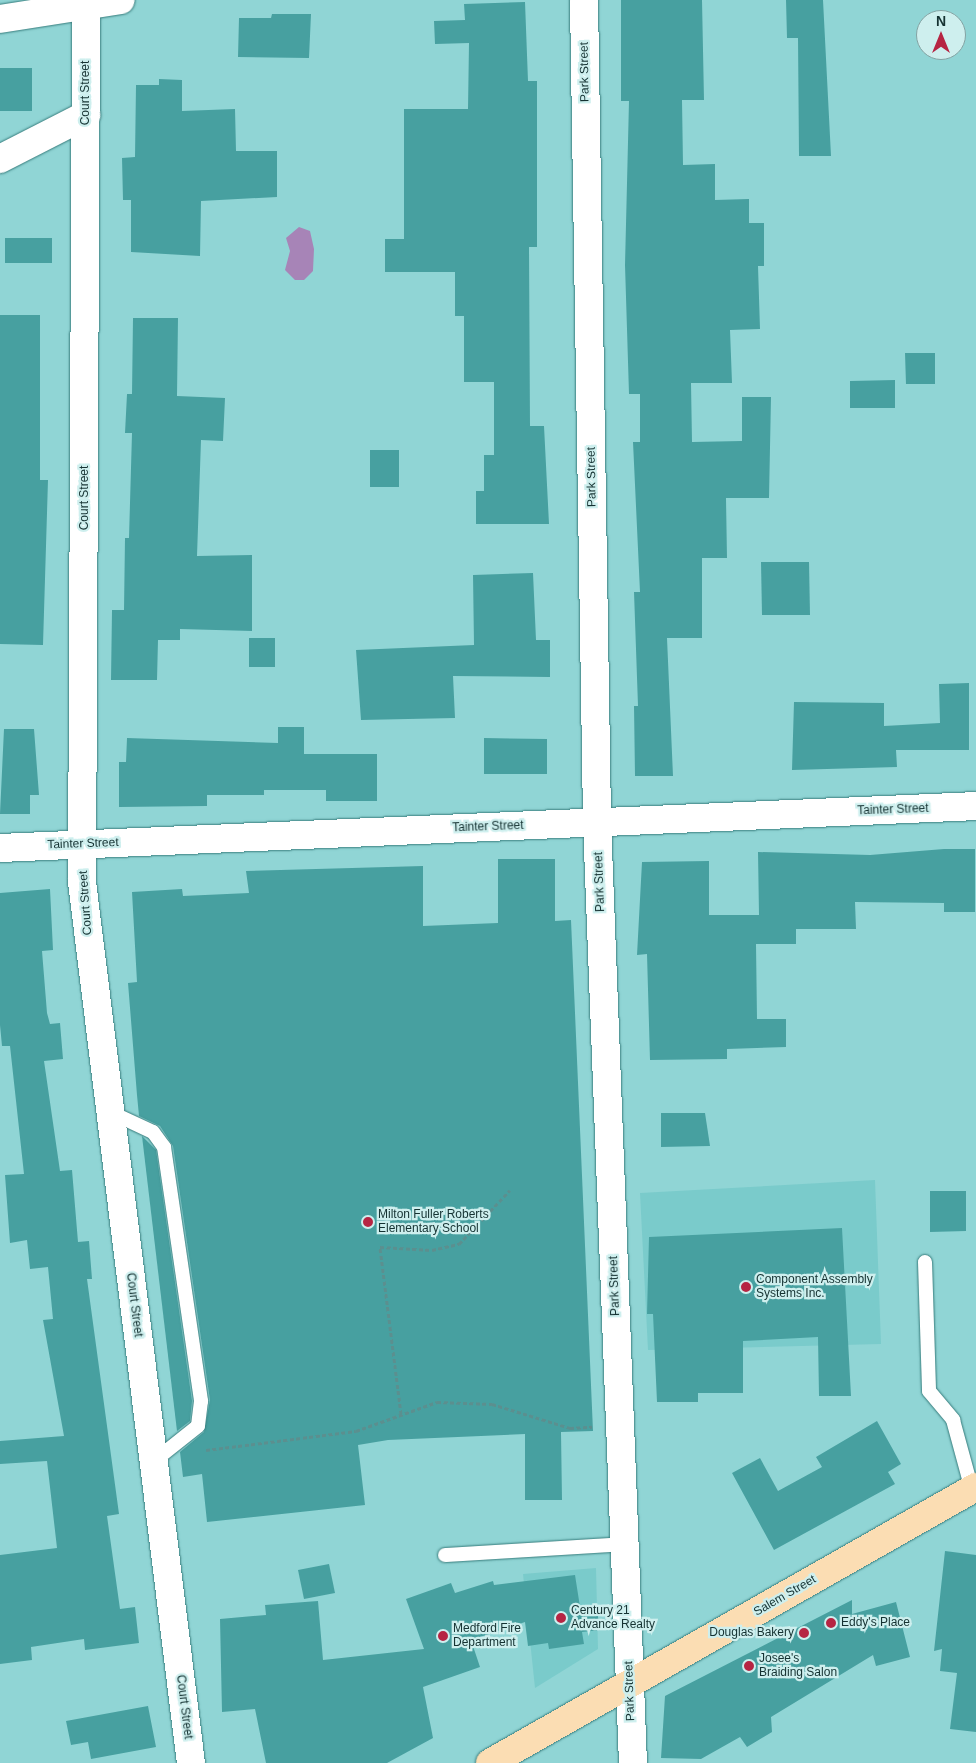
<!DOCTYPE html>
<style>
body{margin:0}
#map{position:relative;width:976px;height:1763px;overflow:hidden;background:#90d5d5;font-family:Arial,sans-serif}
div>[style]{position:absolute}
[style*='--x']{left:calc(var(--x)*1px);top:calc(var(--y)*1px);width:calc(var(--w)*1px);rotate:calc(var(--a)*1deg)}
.built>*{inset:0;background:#7acbcb}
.water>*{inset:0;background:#a784b7}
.building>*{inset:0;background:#47a0a0}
.path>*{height:3px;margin-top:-1.5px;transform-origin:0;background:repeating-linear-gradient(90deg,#5b8f8f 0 4px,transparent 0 6.5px)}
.roads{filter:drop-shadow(0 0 1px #377c7c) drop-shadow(0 0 1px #377c7c)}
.lane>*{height:14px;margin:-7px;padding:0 7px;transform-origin:7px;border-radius:7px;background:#fff}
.street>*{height:28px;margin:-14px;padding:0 14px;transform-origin:14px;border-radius:14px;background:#fff}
.secondary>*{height:28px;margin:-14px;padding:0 14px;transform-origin:14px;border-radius:14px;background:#fff}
.primary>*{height:28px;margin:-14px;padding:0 14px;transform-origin:14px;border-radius:14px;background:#fbddb3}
.dots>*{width:14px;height:14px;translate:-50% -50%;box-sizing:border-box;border:2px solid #ceefee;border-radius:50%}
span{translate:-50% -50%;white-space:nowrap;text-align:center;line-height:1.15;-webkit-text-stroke:4.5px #ceefee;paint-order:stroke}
.street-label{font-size:12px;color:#153232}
.poi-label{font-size:12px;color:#153232}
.left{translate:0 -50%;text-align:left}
.right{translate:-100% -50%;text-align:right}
.north{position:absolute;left:916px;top:10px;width:50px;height:50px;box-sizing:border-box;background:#ceefee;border:1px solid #84a3a3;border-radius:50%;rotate:0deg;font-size:14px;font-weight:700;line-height:20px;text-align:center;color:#153232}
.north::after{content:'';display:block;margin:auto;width:18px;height:22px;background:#b62543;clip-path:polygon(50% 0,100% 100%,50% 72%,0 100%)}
</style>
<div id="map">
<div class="built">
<div style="clip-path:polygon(875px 1180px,881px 1344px,648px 1350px,640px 1193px)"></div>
<div style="clip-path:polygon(596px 1568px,598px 1649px,535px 1688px,523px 1574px)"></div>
</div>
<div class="water">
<div style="clip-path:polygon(299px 227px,310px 231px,314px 249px,313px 271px,304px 280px,295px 280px,285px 270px,290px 251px,286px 238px)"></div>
</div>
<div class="building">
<div style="clip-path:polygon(621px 0,702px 0,704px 100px,682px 100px,683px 165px,715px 164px,715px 200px,749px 199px,749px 223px,764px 223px,764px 266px,758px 266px,760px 329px,730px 330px,732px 383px,691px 383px,692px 442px,742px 441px,742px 397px,771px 397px,769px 498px,726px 498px,727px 558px,702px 558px,702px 638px,667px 638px,673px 776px,635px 776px,634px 706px,638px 706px,634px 592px,640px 592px,633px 442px,640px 442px,640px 394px,629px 394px,625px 265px,629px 101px,621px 101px)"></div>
<div style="clip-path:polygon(786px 0,823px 0,831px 156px,799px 156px,798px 38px,787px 38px)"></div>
<div style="clip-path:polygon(525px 2px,528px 81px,537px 81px,537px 247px,529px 247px,530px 426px,544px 426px,549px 524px,476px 524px,476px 491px,484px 491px,484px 455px,494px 455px,494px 382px,464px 382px,464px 316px,455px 316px,455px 272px,385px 272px,385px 239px,404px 239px,404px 109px,468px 109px,469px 43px,435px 44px,434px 21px,465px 20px,464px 4px)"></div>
<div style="clip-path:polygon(272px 14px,311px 14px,309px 58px,238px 57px,239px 18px,271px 18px)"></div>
<div style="clip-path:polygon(0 68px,32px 68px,32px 111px,0 111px)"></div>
<div style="clip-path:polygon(159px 79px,182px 80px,182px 111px,235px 109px,236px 151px,277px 151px,277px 197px,201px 201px,200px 256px,131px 252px,131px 200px,123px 200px,122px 158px,135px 157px,136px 85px,159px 85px)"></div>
<div style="clip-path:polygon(5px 238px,52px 238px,52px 263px,5px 263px)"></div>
<div style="clip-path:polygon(0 315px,40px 315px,40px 480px,48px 480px,43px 645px,0 644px)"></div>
<div style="clip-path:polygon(133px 318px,178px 318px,177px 396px,225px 398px,223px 441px,201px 440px,197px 556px,252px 555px,252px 631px,180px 629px,180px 640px,158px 640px,157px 680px,111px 680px,112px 610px,124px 610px,125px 538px,129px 538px,132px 433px,125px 433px,127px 394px,132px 394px)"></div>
<div style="clip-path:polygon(905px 353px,935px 353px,935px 384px,906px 384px)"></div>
<div style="clip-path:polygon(895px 380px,895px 408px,850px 408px,850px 381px)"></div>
<div style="clip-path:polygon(370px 450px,399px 450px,399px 487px,370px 487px)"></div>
<div style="clip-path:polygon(761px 562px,809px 562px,810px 615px,762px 615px)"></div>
<div style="clip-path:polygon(533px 573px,536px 640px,550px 640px,550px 677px,453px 676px,455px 718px,361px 720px,356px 650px,474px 645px,473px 575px)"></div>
<div style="clip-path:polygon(249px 638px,275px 638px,275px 667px,249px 667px)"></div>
<div style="clip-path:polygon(969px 683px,969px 750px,896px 750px,897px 767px,792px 770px,794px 702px,884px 703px,884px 726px,940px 723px,939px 684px)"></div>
<div style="clip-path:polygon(278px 727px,304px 727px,304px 754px,377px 754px,377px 801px,326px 801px,326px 790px,264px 790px,264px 795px,207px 795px,207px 806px,119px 807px,119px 762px,126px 762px,127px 738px,278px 743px)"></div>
<div style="clip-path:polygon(4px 729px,34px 729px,39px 795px,30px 795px,30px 814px,0 814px)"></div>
<div style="clip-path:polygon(484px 738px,547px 739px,547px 774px,484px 774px)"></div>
<div style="clip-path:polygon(944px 849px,975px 849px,975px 912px,944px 912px,944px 903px,855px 902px,856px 929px,796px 929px,796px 944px,756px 944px,757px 1019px,786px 1019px,786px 1047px,727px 1049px,727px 1059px,650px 1060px,647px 954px,637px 955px,642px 862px,709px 861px,709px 915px,759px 915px,758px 852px,870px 855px)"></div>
<div style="clip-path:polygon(498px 859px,555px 859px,555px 921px,571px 920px,593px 1431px,561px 1432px,562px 1500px,525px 1500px,525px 1434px,388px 1440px,358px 1445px,365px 1505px,207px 1522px,202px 1474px,183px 1477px,180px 1452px,204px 1432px,210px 1400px,173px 1146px,160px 1126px,139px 1116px,137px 1095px,128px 983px,137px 982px,132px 892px,182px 889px,183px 896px,249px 893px,246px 871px,423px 866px,423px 926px,498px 923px)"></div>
<div style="clip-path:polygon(50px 889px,53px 950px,42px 951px,47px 1013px,50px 1024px,60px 1023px,63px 1059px,44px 1061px,60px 1171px,72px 1170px,78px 1242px,89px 1241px,92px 1279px,87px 1279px,119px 1514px,107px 1516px,120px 1609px,135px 1607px,139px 1643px,85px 1650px,84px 1639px,31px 1647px,32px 1660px,0 1664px,0 1555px,57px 1548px,47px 1461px,0 1464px,0 1441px,64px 1436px,43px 1320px,53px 1319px,48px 1267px,30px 1269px,27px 1240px,10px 1243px,5px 1175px,24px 1174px,10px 1046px,2px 1046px,0 1025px,0 893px)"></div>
<div style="clip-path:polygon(661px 1113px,705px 1113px,710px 1146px,661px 1147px)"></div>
<div style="clip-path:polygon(142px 1136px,156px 1150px,192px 1401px,190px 1421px,177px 1431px)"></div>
<div style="clip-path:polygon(930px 1191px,966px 1191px,966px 1231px,930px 1232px)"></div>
<div style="clip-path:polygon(842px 1228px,851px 1396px,819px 1396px,818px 1337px,743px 1341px,743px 1393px,698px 1393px,698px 1402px,657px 1402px,653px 1314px,647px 1314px,649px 1237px)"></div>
<div style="clip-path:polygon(877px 1421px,901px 1464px,888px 1472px,895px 1484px,774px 1550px,732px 1473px,760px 1458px,778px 1491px,822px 1467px,816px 1457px)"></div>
<div style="clip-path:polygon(945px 1551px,976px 1555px,976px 1732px,950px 1729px,957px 1673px,940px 1671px,942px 1649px,934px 1651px)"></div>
<div style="clip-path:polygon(329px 1564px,335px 1593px,304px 1599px,298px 1570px)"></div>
<div style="clip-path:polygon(575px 1575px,580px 1607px,596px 1604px,600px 1630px,582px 1632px,584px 1644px,549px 1649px,548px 1643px,528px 1646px,525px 1622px,471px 1640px,480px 1667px,423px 1687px,433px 1738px,387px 1763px,266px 1763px,255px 1709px,222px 1712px,220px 1619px,266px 1615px,265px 1605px,318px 1601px,323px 1660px,424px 1649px,406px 1599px,451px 1583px,455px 1593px,493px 1581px,494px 1585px)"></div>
<div style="clip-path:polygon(852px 1600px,852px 1614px,896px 1602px,910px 1657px,876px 1666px,873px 1655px,771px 1717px,772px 1732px,747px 1747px,740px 1737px,701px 1759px,661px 1758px,665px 1696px)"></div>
<div style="clip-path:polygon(148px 1706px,156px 1747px,91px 1759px,88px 1742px,71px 1745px,66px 1721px)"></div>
</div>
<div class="path">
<div style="--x:401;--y:1414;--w:168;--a:-97.2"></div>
<div style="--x:380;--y:1247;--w:52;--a:3.3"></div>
<div style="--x:432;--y:1250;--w:28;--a:-13"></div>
<div style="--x:459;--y:1244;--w:74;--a:-46.6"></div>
<div style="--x:206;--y:1450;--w:151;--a:-7.2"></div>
<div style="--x:356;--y:1431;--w:86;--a:-19.7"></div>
<div style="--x:437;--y:1402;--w:55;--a:2.1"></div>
<div style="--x:492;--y:1404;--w:82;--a:17.1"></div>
<div style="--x:570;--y:1428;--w:22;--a:-3"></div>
</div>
<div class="roads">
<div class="lane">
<div style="--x:110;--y:1112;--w:47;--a:24.9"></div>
<div style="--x:153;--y:1132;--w:19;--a:54"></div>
<div style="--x:164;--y:1147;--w:257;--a:81.7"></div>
<div style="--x:201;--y:1401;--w:25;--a:97"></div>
<div style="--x:198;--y:1426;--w:56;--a:141.5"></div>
<div style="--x:925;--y:1262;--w:129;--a:88.2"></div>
<div style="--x:929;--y:1391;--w:38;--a:50"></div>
<div style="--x:953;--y:1420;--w:73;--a:74.8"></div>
<div style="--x:445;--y:1555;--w:179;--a:-3.5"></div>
</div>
<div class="street">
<div style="--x:86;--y:6;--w:876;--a:90.26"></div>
<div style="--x:82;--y:882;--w:888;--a:82.95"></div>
<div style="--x:0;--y:19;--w:122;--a:-8.9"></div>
<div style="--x:0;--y:159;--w:97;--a:-27.1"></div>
<div style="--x:0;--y:848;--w:977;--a:-2.46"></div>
</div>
<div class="secondary">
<div style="--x:584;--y:0;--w:822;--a:89.09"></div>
<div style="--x:597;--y:822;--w:942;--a:87.81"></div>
</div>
<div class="primary">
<div style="--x:490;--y:1763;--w:559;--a:-29.59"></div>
</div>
</div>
<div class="dots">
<div style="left:368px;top:1222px;background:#b62543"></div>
<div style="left:746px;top:1287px;background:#b62543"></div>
<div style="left:561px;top:1618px;background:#b62543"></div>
<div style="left:831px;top:1623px;background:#b62543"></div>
<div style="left:804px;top:1633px;background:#b62543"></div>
<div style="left:443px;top:1636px;background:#b62543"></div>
<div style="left:749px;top:1666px;background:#b62543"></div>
</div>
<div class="street-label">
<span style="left:585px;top:72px;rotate:-91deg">Park Street</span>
<span style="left:86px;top:93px;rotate:-90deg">Court Street</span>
<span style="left:592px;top:477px;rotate:-91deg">Park Street</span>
<span style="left:85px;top:498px;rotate:-90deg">Court Street</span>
<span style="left:893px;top:810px;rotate:-2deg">Tainter Street</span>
<span style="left:488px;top:827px;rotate:-2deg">Tainter Street</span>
<span style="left:83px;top:844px;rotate:-2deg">Tainter Street</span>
<span style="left:600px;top:882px;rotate:-92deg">Park Street</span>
<span style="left:86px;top:903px;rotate:-94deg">Court Street</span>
<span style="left:615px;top:1286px;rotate:-92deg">Park Street</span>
<span style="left:134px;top:1305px;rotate:83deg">Court Street</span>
<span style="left:785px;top:1596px;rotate:-30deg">Salem Street</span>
<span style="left:630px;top:1691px;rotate:-92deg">Park Street</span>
<span style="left:184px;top:1707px;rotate:83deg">Court Street</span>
</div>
<div class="poi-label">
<span class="left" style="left:378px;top:1222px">Milton Fuller Roberts<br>Elementary School</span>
<span class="left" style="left:756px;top:1287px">Component Assembly<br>Systems Inc.</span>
<span class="left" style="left:571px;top:1618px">Century 21<br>Advance Realty</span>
<span class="left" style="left:841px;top:1623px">Eddy's Place</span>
<span class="left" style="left:453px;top:1636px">Medford Fire<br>Department</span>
<span class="right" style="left:794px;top:1633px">Douglas Bakery</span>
<span class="left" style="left:759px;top:1666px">Josee's<br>Braiding Salon</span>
</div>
<div class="north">N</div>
</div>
